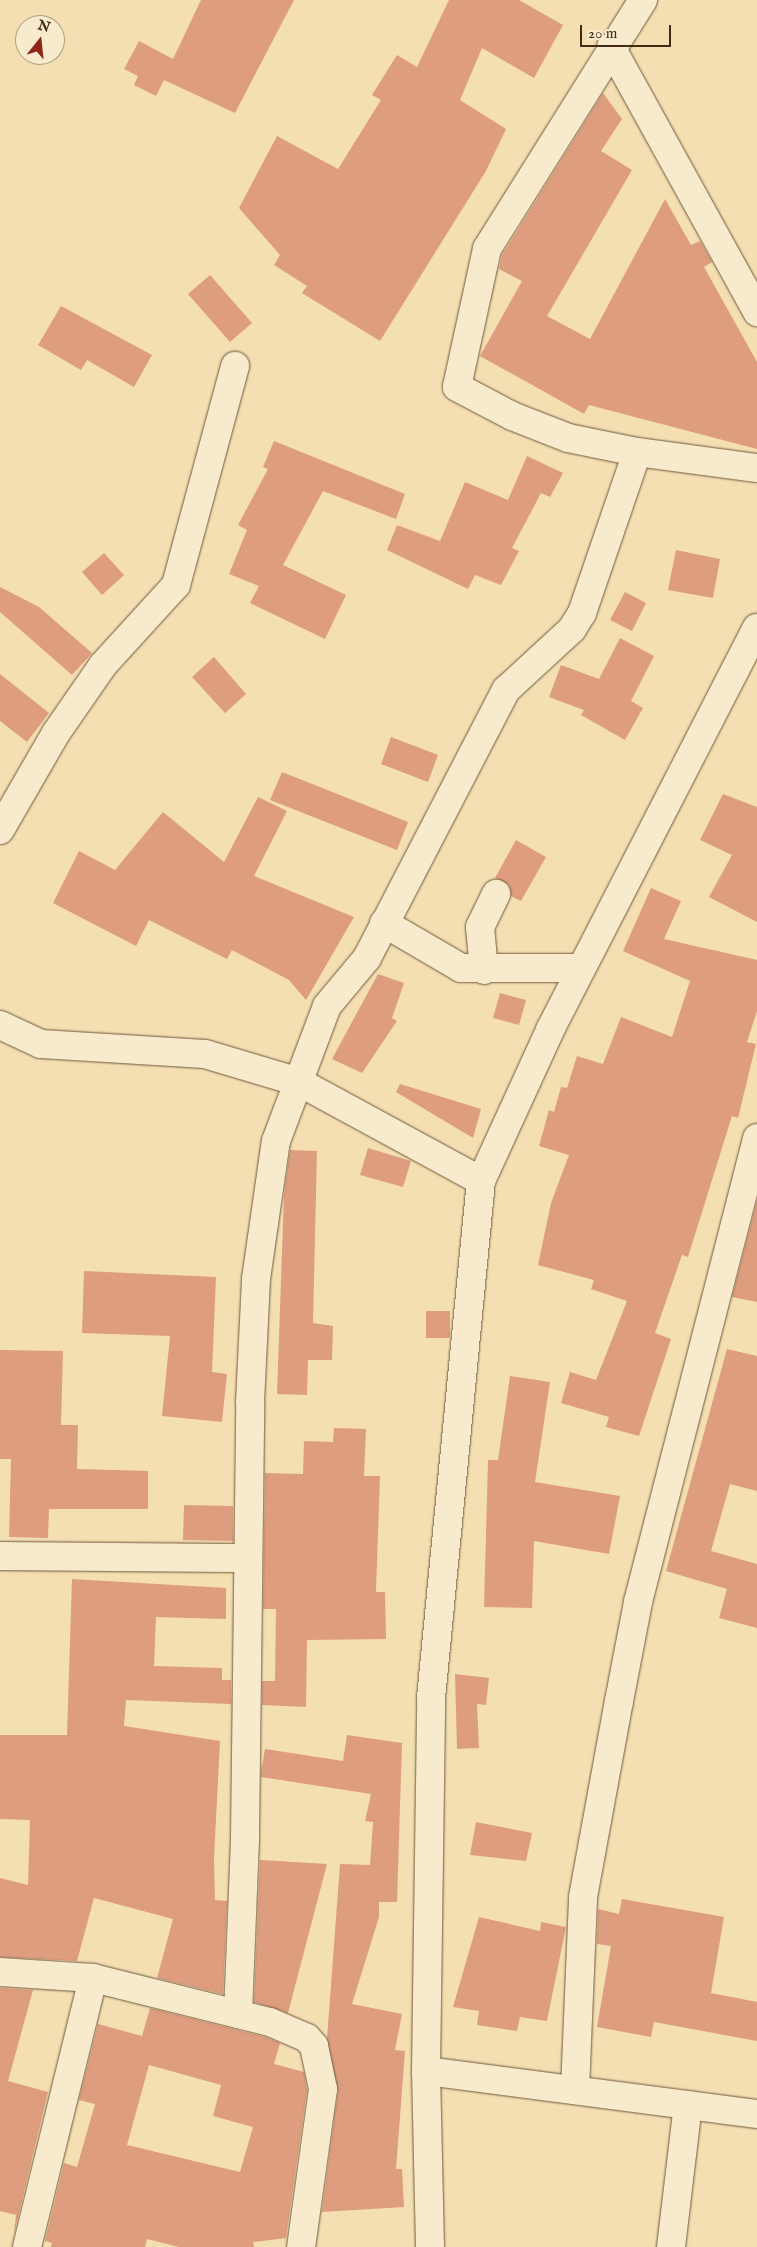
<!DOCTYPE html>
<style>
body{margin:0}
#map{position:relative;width:757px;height:2247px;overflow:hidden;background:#f4dfb2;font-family:"IM FELL English",serif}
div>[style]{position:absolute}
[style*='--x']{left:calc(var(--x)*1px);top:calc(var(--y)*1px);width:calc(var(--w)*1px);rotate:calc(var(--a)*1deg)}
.building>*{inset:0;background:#de9d7e}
.roads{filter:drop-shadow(0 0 1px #6f583d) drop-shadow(0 0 1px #6f583d)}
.minor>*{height:28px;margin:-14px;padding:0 14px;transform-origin:14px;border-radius:14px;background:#f8eacd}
span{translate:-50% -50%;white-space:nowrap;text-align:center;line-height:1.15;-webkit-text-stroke:4px #f8eacd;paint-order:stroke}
.north{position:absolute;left:15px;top:15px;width:50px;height:50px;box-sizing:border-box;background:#f8eacd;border:1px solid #b09e84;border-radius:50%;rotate:16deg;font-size:14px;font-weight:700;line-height:20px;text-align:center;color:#432b16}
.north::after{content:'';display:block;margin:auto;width:18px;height:22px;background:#8f2418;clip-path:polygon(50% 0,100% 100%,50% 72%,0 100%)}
.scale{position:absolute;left:580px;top:25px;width:91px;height:22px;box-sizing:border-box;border:2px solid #432b16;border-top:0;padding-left:6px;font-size:15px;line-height:18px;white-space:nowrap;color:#432b16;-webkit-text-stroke:4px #f8eacd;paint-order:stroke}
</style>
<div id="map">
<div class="building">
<div style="clip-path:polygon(201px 0,294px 0,235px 113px,164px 80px,156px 96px,134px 85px,138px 76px,124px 69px,139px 41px,173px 59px)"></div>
<div style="clip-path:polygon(449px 0,519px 0,563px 25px,534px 78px,482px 48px,460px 100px,506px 129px,486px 171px,380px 341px,302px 293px,307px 286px,274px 265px,280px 255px,239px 208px,277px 136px,338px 169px,381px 100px,372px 95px,397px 55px,417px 67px)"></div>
<div style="clip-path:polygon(603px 93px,622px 119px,601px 151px,632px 170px,547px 316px,590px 339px,665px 199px,691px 245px,700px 241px,712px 262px,704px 267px,757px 362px,757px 449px,589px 405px,584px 414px,480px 356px,522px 281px,499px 269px,502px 255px)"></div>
<div style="clip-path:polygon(210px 275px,252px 323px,230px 342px,188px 294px)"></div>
<div style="clip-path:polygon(61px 306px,152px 355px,134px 387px,87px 360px,81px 370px,38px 345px)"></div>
<div style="clip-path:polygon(274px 441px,405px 494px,396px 519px,323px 491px,283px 565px,346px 595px,325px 639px,250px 603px,259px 586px,229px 574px,247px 530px,238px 525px,268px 469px,263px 467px)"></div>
<div style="clip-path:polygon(527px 456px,563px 473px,550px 497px,541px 493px,512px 548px,519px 551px,501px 585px,475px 575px,468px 589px,387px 550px,397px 525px,440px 541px,465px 482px,508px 500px)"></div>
<div style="clip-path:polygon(676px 550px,720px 559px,713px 598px,668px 590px)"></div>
<div style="clip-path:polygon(104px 553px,124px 575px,102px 595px,82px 572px)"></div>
<div style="clip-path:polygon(0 587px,39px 607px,92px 653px,72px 675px,0 612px)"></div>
<div style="clip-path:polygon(625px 592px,646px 603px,632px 631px,610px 620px)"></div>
<div style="clip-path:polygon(620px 638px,654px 656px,631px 701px,643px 708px,625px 740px,581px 715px,584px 710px,549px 697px,561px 665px,599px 679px)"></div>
<div style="clip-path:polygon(214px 657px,246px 694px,225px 713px,192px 677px)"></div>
<div style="clip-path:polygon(0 674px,49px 713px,27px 742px,0 721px)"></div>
<div style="clip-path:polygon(391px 737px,438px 755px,428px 782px,381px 764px)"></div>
<div style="clip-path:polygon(282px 772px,408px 822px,397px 850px,270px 800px)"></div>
<div style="clip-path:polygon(723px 794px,757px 807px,757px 922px,709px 897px,732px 855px,700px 840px)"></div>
<div style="clip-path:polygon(258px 797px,287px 811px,254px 876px,354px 917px,306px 1000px,289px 980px,232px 950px,227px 959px,149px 920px,136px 946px,53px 903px,79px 851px,115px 870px,163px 812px,224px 862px)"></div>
<div style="clip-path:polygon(516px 840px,546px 857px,521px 901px,511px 896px,509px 885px,495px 878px)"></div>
<div style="clip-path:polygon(651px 888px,681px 901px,664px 939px,757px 960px,757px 1011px,747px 1042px,756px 1044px,738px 1118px,732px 1116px,688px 1257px,682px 1255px,655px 1333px,671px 1339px,639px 1436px,606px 1427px,609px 1417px,561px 1403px,570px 1372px,596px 1380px,627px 1301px,591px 1289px,594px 1280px,538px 1265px,551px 1203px,569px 1155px,539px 1146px,549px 1110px,554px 1112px,561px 1087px,567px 1088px,577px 1056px,603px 1064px,621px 1017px,672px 1037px,690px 981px,623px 951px)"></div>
<div style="clip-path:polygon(378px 974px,404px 983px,392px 1018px,397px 1021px,362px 1073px,332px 1059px)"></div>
<div style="clip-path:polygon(500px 993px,526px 1000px,519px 1025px,493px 1018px)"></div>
<div style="clip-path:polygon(400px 1084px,481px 1109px,473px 1138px,396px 1092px)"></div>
<div style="clip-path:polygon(368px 1148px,411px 1161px,403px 1187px,360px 1175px)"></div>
<div style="clip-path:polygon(290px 1150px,317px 1151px,313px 1323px,333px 1326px,332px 1360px,308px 1360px,307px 1395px,277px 1394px,284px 1195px)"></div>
<div style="clip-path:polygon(757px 1201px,757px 1302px,732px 1297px)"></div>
<div style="clip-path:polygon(84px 1271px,216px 1277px,212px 1372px,227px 1374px,222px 1422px,162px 1416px,170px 1336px,82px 1333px)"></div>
<div style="clip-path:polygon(426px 1311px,450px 1311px,450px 1338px,426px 1338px)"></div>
<div style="clip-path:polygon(727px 1349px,757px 1356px,757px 1491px,730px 1484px,711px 1551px,757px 1564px,757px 1628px,719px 1618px,727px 1589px,666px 1571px)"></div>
<div style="clip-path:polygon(0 1350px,63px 1351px,61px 1425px,78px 1425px,77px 1469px,148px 1471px,148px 1509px,49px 1509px,48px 1538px,9px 1537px,11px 1459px,0 1459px)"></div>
<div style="clip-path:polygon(510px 1376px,550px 1382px,535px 1482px,620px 1496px,609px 1554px,534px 1541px,532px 1608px,484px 1607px,488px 1460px,498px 1460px)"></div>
<div style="clip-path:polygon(334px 1428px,366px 1429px,364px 1476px,380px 1476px,376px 1592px,385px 1592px,386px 1639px,307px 1640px,306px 1707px,262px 1705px,262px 1681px,275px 1681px,276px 1609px,263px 1609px,265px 1473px,303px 1474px,304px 1441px,333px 1442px)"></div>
<div style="clip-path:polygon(184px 1505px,233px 1506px,233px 1541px,183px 1540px)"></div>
<div style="clip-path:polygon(72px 1579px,226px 1588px,226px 1619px,156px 1617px,154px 1666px,222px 1668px,222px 1680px,231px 1680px,231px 1704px,126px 1700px,124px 1726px,220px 1741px,214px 1858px,215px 1900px,227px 1901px,223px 1994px,157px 1978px,173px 1919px,94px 1898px,77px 1961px,0 1957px,0 1878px,28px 1885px,30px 1820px,0 1819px,0 1735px,67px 1735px)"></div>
<div style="clip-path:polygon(455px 1674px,489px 1678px,486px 1705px,477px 1704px,479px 1748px,457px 1749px)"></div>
<div style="clip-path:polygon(347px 1735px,402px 1743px,397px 1902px,379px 1902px,379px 1917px,352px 2004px,402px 2014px,395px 2050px,405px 2051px,396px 2169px,402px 2169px,404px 2207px,322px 2212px,338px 2091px,327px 2039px,340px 1864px,370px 1865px,373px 1822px,365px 1821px,371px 1794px,261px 1777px,261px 1772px,265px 1749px,343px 1761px)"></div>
<div style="clip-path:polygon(476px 1822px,532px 1833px,526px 1861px,470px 1855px)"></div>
<div style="clip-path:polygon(260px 1860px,327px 1864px,288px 2013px,254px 2002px)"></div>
<div style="clip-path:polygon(622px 1899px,724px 1917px,711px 1993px,757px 2002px,757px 2041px,654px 2022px,651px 2037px,597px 2027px,611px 1946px,597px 1944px,598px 1909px,619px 1914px)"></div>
<div style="clip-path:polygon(479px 1917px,540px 1931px,541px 1922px,566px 1927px,547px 2021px,520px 2017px,517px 2031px,477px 2025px,479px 2011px,453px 2007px)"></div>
<div style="clip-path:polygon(0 1988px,33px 1990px,8px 2081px,48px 2092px,14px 2234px,16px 2215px,0 2211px)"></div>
<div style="clip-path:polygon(evenodd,150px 2008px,265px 2037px,280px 2043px,274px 2064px,304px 2072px,307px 2090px,286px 2238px,253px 2242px,254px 2247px,179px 2247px,147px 2239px,145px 2247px,51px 2247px,52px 2243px,45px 2241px,64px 2163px,77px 2167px,95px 2104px,79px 2100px,98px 2024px,142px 2036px,150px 2008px,149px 2065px,221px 2085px,213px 2116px,253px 2127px,240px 2172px,127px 2145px,149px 2065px)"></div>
</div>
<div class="roads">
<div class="minor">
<div style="--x:643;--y:0;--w:294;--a:122.1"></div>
<div style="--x:487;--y:249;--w:141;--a:102.3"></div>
<div style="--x:457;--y:387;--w:62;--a:27.8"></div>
<div style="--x:512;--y:416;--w:60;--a:21.4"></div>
<div style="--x:568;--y:438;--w:70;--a:11.5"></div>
<div style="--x:637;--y:452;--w:121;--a:7.6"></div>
<div style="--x:611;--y:47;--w:303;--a:61.1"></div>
<div style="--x:0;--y:830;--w:112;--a:-60"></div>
<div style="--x:56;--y:733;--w:83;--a:-55.3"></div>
<div style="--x:103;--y:665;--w:108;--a:-47.6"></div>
<div style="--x:176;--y:585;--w:227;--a:-74.9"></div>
<div style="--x:384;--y:923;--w:89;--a:30.3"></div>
<div style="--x:461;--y:968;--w:120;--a:0"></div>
<div style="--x:484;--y:970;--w:43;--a:-95.3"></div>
<div style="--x:480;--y:927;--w:37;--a:-64"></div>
<div style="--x:0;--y:1025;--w:45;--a:24.9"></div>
<div style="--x:41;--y:1044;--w:164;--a:3.5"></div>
<div style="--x:205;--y:1054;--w:98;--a:16.6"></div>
<div style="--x:299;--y:1082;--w:207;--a:28.5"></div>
<div style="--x:0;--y:1556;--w:248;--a:0.5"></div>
<div style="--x:0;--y:1972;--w:93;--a:3.7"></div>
<div style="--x:93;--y:1978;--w:182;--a:14"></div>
<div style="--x:270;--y:2022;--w:40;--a:23.4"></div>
<div style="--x:307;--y:2038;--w:11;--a:49"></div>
<div style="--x:314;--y:2046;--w:44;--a:78.2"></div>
<div style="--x:323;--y:2089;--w:160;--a:97.9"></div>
<div style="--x:238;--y:2014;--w:177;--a:-87.7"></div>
<div style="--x:245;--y:1837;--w:435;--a:-89.3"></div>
<div style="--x:250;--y:1402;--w:123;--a:-87.2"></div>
<div style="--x:256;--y:1279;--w:139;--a:-81.8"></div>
<div style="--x:276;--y:1141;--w:144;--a:-69.3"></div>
<div style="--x:327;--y:1006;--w:62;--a:-50.2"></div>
<div style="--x:367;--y:958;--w:302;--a:-62.6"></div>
<div style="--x:506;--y:690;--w:90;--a:-42.7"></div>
<div style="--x:572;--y:629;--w:19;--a:-58"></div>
<div style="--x:582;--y:613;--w:170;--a:-71.1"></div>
<div style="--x:426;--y:2071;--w:334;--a:7.4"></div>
<div style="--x:575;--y:2090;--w:193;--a:-87.6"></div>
<div style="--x:583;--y:1897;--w:199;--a:-79.6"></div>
<div style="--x:619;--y:1701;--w:101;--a:-79.1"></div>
<div style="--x:638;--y:1602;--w:479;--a:-75.6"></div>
<div style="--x:27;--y:2247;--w:277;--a:-76.2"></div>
<div style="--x:430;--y:2247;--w:176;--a:-91.3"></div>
<div style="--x:426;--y:2071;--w:373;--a:-89.2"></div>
<div style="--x:431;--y:1698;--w:519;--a:-84.48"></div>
<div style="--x:481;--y:1181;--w:166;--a:-65.4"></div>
<div style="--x:550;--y:1030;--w:452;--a:-62.8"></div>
<div style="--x:671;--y:2247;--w:143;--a:-83.2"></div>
</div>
</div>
<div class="north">N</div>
<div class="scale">20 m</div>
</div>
